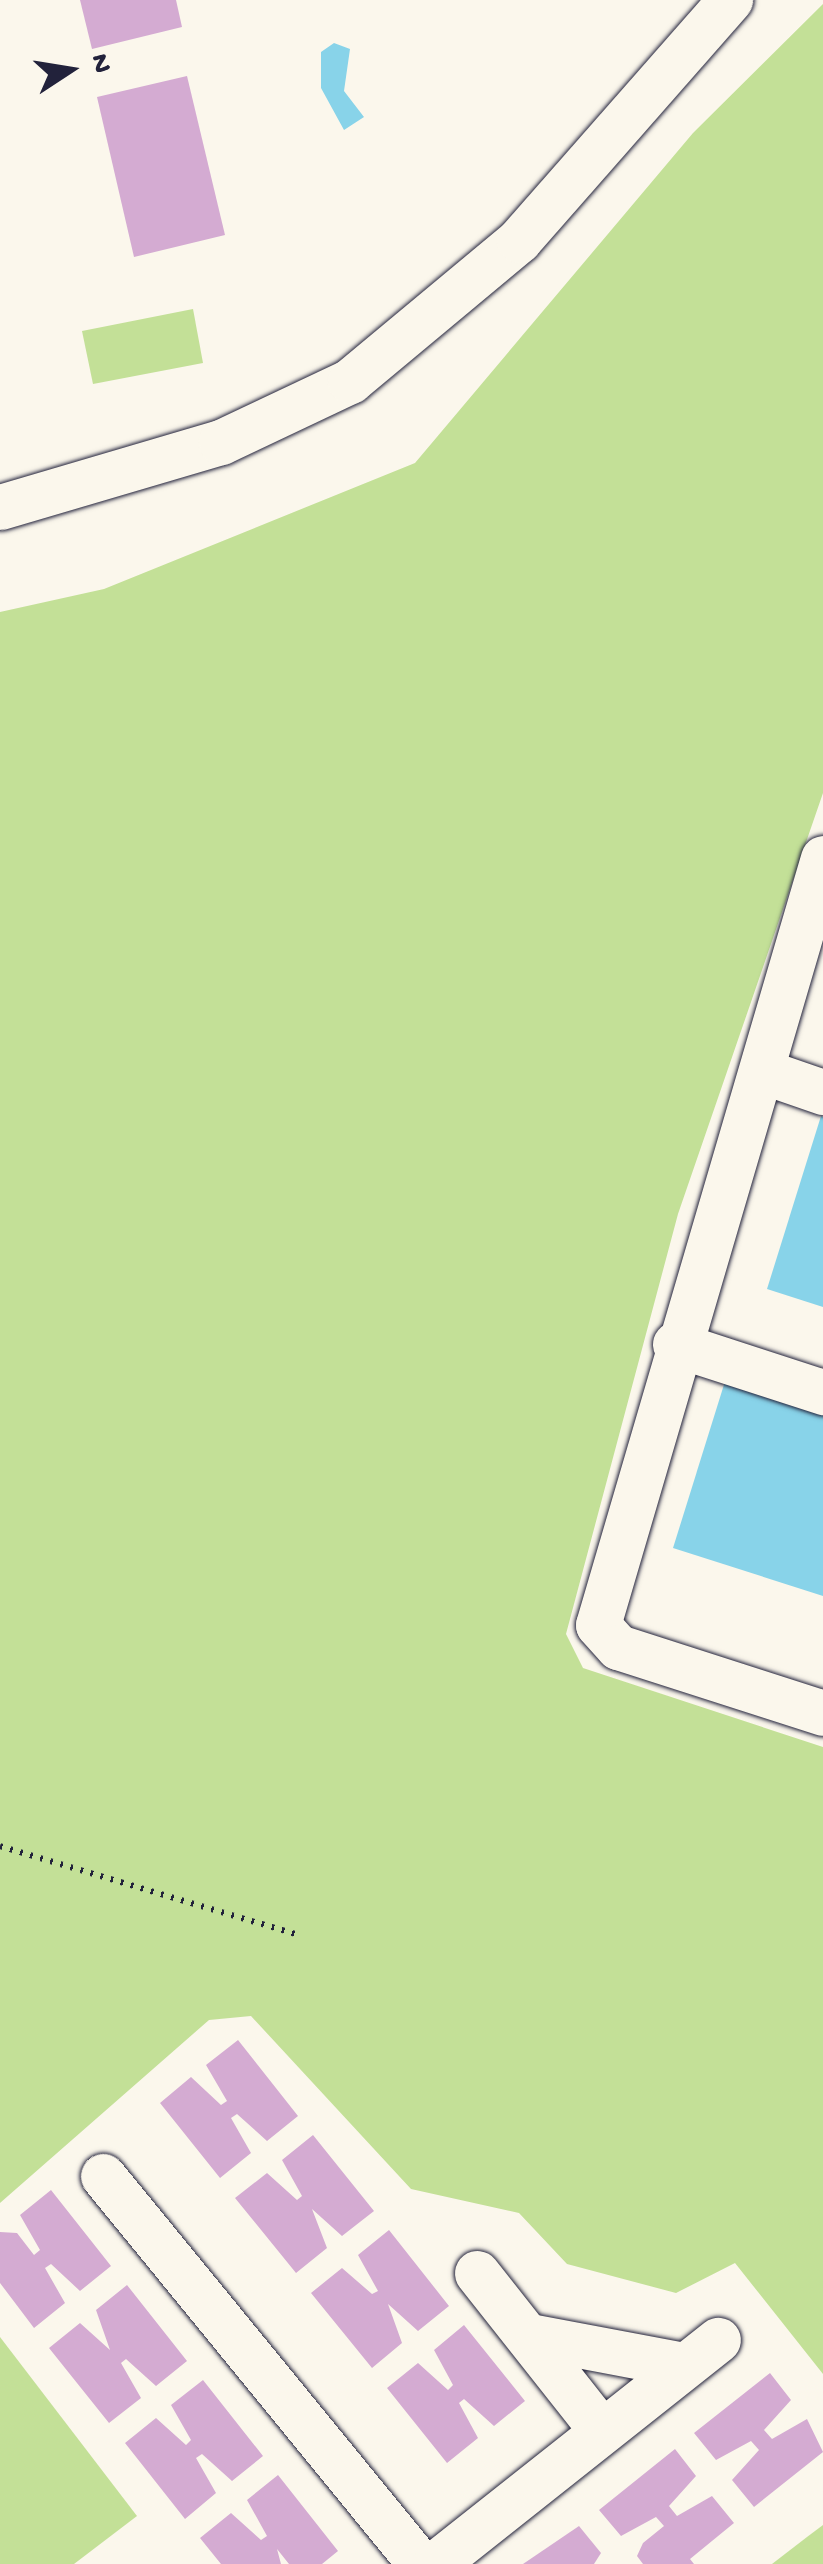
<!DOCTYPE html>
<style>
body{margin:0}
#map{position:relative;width:823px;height:2564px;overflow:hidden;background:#fbf7ec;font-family:"Gochi Hand",sans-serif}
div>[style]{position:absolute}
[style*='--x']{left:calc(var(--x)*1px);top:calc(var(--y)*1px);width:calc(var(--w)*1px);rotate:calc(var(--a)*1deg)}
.green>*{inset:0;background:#c3e097}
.water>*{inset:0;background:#88d3e9}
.building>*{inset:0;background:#d4abd2}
.path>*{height:6px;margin-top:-3px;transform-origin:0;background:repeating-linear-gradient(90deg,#22223b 0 2.5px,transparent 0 10.5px)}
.roads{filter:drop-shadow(0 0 2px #22223b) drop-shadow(0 0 2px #22223b)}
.minor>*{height:45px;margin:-22.5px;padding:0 22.5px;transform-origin:22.5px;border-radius:22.5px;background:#fbf7ec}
span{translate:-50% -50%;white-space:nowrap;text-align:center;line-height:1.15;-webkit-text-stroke:10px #fbf7ec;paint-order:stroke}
.north{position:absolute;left:20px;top:20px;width:100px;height:100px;-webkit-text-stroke:8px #fbf7ec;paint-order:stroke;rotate:78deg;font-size:28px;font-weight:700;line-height:40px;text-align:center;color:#22223b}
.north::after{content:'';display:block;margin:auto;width:35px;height:45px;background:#22223b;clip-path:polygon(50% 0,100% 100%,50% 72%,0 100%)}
</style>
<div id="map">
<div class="green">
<div style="clip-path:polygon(823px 4px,823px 793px,678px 1214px,566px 1634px,583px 1668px,823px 1747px,823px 2374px,735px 2263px,676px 2293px,567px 2264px,519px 2213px,411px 2189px,251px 2016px,209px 2020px,0 2203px,0 612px,104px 589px,415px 463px,693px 133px)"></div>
<div style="clip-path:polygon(193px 309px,203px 363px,93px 384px,82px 331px)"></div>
<div style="clip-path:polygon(0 2337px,137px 2516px,74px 2564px,0 2564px)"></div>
<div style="clip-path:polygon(823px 2525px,823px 2564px,772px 2564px,807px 2537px)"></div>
</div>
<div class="water">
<div style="clip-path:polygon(334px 43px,350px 49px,344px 91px,364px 117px,344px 130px,321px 88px,321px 52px)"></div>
<div style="clip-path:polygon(821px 1116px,823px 1117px,823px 1307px,767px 1289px)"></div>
<div style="clip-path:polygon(727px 1375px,823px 1406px,823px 1596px,673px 1548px)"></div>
</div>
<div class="building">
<div style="clip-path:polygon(80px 0,176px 0,182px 27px,92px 49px)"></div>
<div style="clip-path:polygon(187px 76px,225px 235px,134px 257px,97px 97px)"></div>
<div style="clip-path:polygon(238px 2040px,298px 2116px,267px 2141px,237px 2114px,231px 2118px,251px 2153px,220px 2178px,160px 2103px,191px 2077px,221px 2105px,227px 2101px,206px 2065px)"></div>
<div style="clip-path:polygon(313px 2135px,374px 2211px,342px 2236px,312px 2209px,327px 2248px,296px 2273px,235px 2198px,267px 2173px,297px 2200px,302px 2196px,282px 2160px)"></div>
<div style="clip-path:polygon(51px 2190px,111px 2266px,80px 2291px,51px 2264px,45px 2268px,65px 2303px,34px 2328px,0 2283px,0 2232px,17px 2233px,34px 2255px,40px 2250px,20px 2215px)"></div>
<div style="clip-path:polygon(389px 2230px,449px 2306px,418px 2331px,388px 2304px,402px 2343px,372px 2368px,311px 2293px,342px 2268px,372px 2294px,378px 2291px,358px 2255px)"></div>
<div style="clip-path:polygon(127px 2285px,187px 2361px,156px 2386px,126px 2359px,121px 2363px,141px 2398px,109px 2423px,49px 2348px,80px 2323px,110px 2350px,96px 2310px)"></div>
<div style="clip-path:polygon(464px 2325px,525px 2401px,494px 2426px,464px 2399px,459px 2403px,478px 2438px,447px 2463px,387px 2388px,418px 2363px,448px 2390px,453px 2385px,434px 2350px)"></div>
<div style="clip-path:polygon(770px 2373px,791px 2400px,764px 2430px,772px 2439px,807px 2419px,823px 2452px,754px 2507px,732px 2480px,759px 2450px,751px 2441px,716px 2460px,694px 2433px)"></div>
<div style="clip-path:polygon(203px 2380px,263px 2456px,232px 2481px,202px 2454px,196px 2458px,216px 2493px,185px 2519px,125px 2443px,156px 2418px,186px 2445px,191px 2440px,171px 2405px)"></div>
<div style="clip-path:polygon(675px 2449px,696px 2476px,669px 2506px,677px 2516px,712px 2496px,734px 2523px,690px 2559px,694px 2564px,643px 2564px,637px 2556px,643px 2543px,664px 2526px,656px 2517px,621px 2536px,599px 2510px)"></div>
<div style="clip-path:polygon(278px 2475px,338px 2551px,322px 2564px,289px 2564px,277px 2549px,281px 2564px,221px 2564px,200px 2538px,231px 2513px,261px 2540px,267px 2536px,247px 2500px)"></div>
<div style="clip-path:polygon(579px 2526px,601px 2553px,594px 2564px,523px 2564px)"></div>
</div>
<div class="path">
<div style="--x:0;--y:1846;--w:314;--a:16.6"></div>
</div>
<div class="roads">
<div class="minor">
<div style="--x:0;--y:507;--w:230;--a:-16.4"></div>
<div style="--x:221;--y:442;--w:143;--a:-25.3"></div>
<div style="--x:350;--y:381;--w:220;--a:-39.8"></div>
<div style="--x:519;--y:240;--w:320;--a:-48.7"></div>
<div style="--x:823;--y:858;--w:799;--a:106.35"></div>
<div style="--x:598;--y:1625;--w:30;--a:48"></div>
<div style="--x:618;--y:1647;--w:215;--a:17.8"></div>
<div style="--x:762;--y:1071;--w:65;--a:19"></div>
<div style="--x:675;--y:1344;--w:156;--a:18"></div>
<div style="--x:103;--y:2176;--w:501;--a:50.75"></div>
<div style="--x:477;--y:2273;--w:199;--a:51.7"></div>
<div style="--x:530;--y:2336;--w:157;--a:10.7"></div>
<div style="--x:435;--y:2564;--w:361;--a:-38.4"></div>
</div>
</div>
<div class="north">N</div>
</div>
